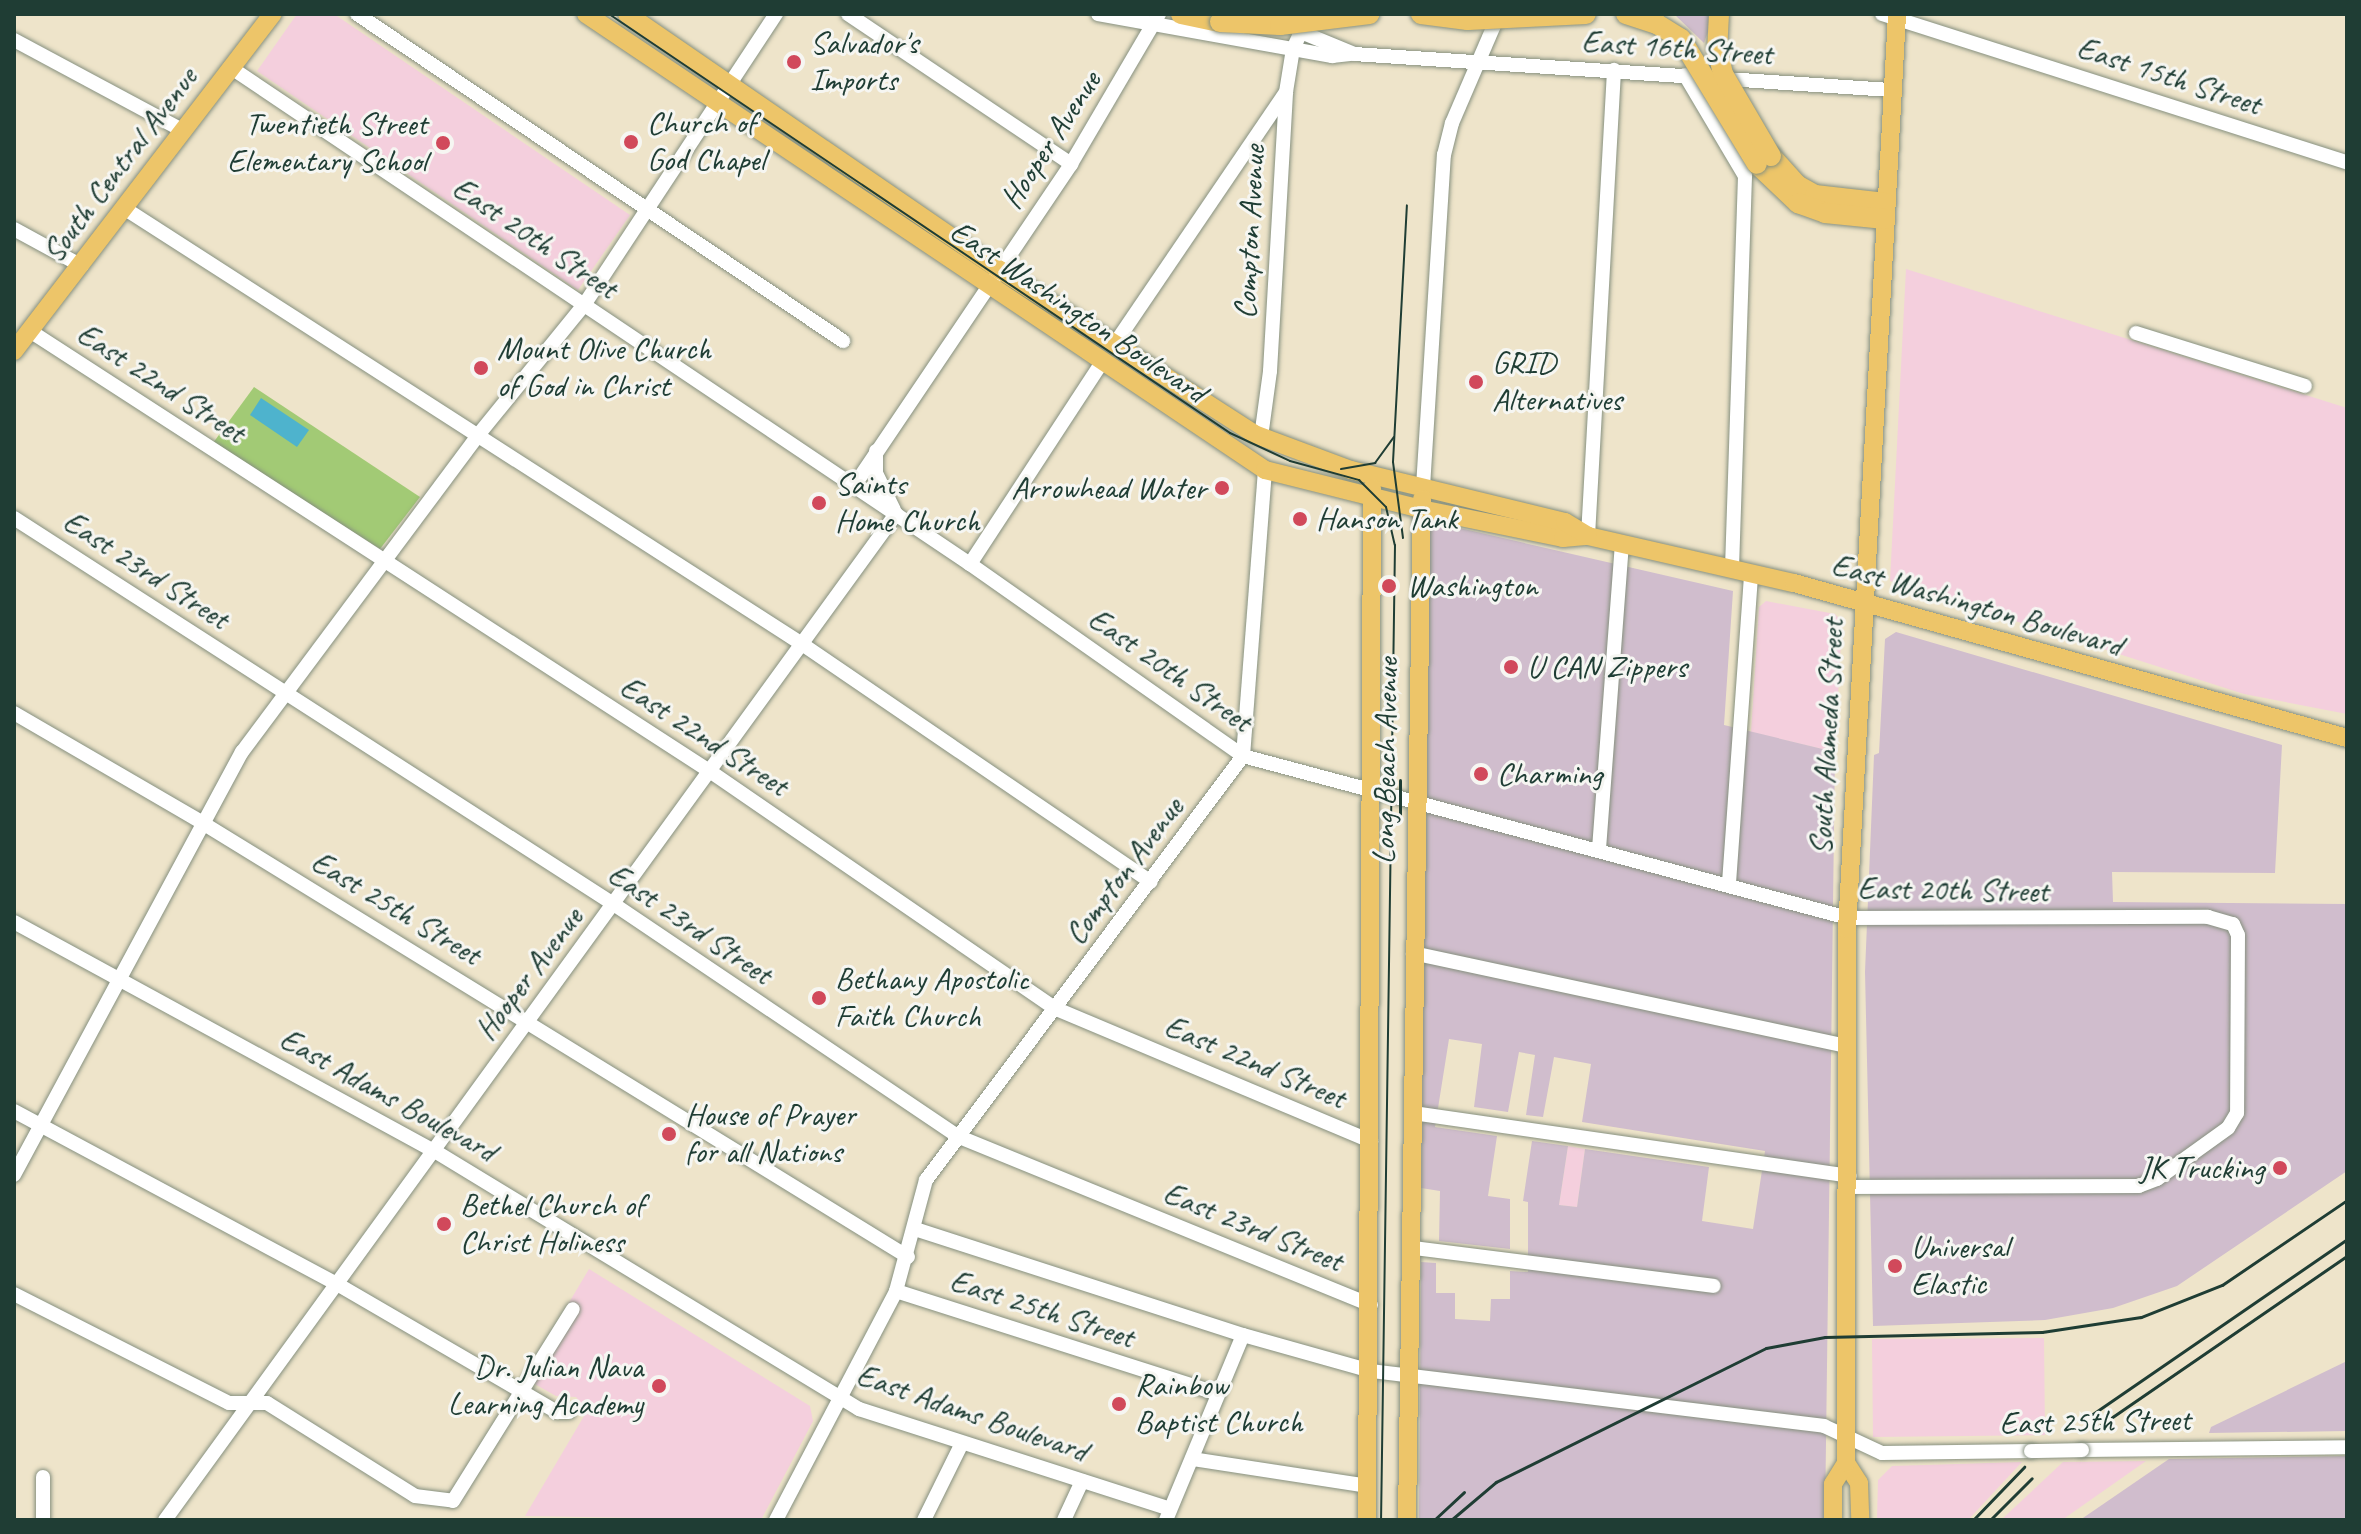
<!DOCTYPE html>
<style>
body{margin:0}
#map{position:relative;width:2361px;height:1534px;overflow:hidden;background:#eee4ca;font-family:Caveat,sans-serif}
div>[style]{position:absolute}
[style*='--x']{left:calc(var(--x)*1px);top:calc(var(--y)*1px);width:calc(var(--w)*1px);rotate:calc(var(--a)*1deg)}
.built>*{inset:0;background:#f4cfdd}
.industrial>*{inset:0;background:#d0bdcd}
.green>*{inset:0;background:#a2ca75}
.water>*{inset:0;background:#4eb3cd}
.roads{filter:drop-shadow(0 0 2px #86907f) drop-shadow(0 0 2px #86907f)}
.minor>*{height:14px;margin:-7px;padding:0 7px;transform-origin:7px;border-radius:7px;background:#fff}
.major>*{height:18px;margin:-9px;padding:0 9px;transform-origin:9px;border-radius:9px;background:#edc569}
.highway>*{height:20px;margin:-10px;padding:0 10px;transform-origin:10px;border-radius:10px;background:#edc569}
.tram>*{height:2px;margin:-1px;padding:0 1px;transform-origin:1px;border-radius:1px;background:#1f3d34}
.rail>*{height:3px;margin:-1.5px;padding:0 1.5px;transform-origin:1.5px;border-radius:1.5px;background:#1f3d34}
.bridges{filter:drop-shadow(0 0 2px #86907f) drop-shadow(0 0 2px #86907f)}
.minor-bridge>*{height:14px;margin:-7px;padding:0 7px;transform-origin:7px;border-radius:7px;background:#fff}
.highway-bridge>*{height:20px;margin:-10px;padding:0 10px;transform-origin:10px;border-radius:10px;background:#edc569}
.dots>*{width:22px;height:22px;translate:-50% -50%;box-sizing:border-box;border:4px solid #f6f6f2;border-radius:50%}
span{translate:-50% -50%;white-space:nowrap;text-align:center;line-height:1.15;-webkit-text-stroke:6px #f6f6f2;paint-order:stroke}
.poi-label{font-size:32px;color:#1f3d34}
.left{translate:0 -50%;text-align:left}
.right{translate:-100% -50%;text-align:right}
.street-label{font-size:32px;color:#1f3d34}
.frame{position:absolute;inset:0;border:16px solid #1f3d34;pointer-events:none}
</style>
<div id="map">
<div class="built">
<div style="clip-path:polygon(297px 14px,334px 14px,630px 215px,578px 290px,257px 71px)"></div>
<div style="clip-path:polygon(1906px 269px,2347px 408px,2347px 714px,2244px 694px,1890px 581px)"></div>
<div style="clip-path:polygon(1766px 601px,1835px 614px,1842px 622px,1835px 752px,1751px 732px,1759px 607px)"></div>
<div style="clip-path:polygon(1568px 1146px,1585px 1149px,1577px 1207px,1559px 1205px)"></div>
<div style="clip-path:polygon(589px 1269px,810px 1406px,813px 1421px,761px 1520px,525px 1516px,587px 1411px,576px 1397px,556px 1396px,524px 1378px)"></div>
<div style="clip-path:polygon(2044px 1338px,2045px 1435px,1873px 1437px,1872px 1339px)"></div>
<div style="clip-path:polygon(2146px 1461px,2062px 1520px,2001px 1520px,2063px 1462px)"></div>
<div style="clip-path:polygon(2022px 1462px,1968px 1520px,1877px 1520px,1878px 1480px,1892px 1466px)"></div>
</div>
<div class="industrial">
<div style="clip-path:polygon(1674px 14px,1714px 14px,1704px 43px)"></div>
<div style="clip-path:polygon(1429px 521px,1733px 591px,1724px 725px,1835px 752px,1825px 1520px,1419px 1520px,1421px 1262px,1436px 1263px,1436px 1293px,1455px 1293px,1455px 1319px,1490px 1321px,1491px 1299px,1510px 1299px,1510px 1271px,1528px 1272px,1528px 1202px,1523px 1201px,1532px 1141px,1568px 1146px,1559px 1205px,1577px 1207px,1585px 1149px,1709px 1167px,1702px 1221px,1753px 1229px,1765px 1151px,1582px 1122px,1591px 1064px,1554px 1057px,1543px 1117px,1526px 1115px,1535px 1055px,1519px 1052px,1508px 1112px,1474px 1107px,1482px 1044px,1449px 1039px,1435px 1127px,1497px 1136px,1488px 1196px,1510px 1199px,1510px 1249px,1439px 1241px,1440px 1191px,1421px 1188px)"></div>
<div style="clip-path:polygon(1896px 632px,2282px 745px,2275px 873px,2112px 872px,2113px 902px,2347px 904px,2347px 1171px,2177px 1286px,2113px 1308px,2045px 1320px,1873px 1326px,1865px 972px,1874px 755px,1879px 753px,1885px 639px)"></div>
<div style="clip-path:polygon(2347px 1361px,2347px 1431px,2209px 1433px,2211px 1427px)"></div>
<div style="clip-path:polygon(2347px 1456px,2347px 1520px,2080px 1520px,2169px 1459px)"></div>
</div>
<div class="green">
<div style="clip-path:polygon(254px 387px,420px 497px,380px 549px,213px 443px)"></div>
</div>
<div class="water">
<div style="clip-path:polygon(261px 398px,309px 430px,297px 447px,250px 415px)"></div>
</div>
<div class="roads">
<div class="minor">
<div style="--x:357;--y:14;--w:586;--a:33.93"></div>
<div style="--x:848;--y:14;--w:269;--a:33.9"></div>
<div style="--x:1098;--y:14;--w:238;--a:10.2"></div>
<div style="--x:1332;--y:56;--w:18;--a:-6"></div>
<div style="--x:1278;--y:14;--w:29;--a:38"></div>
<div style="--x:1301;--y:32;--w:57;--a:22.5"></div>
<div style="--x:1354;--y:54;--w:538;--a:3.84"></div>
<div style="--x:1882;--y:14;--w:488;--a:17.7"></div>
<div style="--x:14;--y:40;--w:193;--a:28.2"></div>
<div style="--x:230;--y:67;--w:891;--a:33.89"></div>
<div style="--x:970;--y:564;--w:334;--a:35.1"></div>
<div style="--x:1243;--y:756;--w:626;--a:14.99"></div>
<div style="--x:1848;--y:918;--w:360;--a:-0.2"></div>
<div style="--x:2208;--y:917;--w:26;--a:16"></div>
<div style="--x:2233;--y:924;--w:12;--a:66"></div>
<div style="--x:2238;--y:935;--w:178;--a:90.3"></div>
<div style="--x:2237;--y:1113;--w:17;--a:121"></div>
<div style="--x:2228;--y:1128;--w:87;--a:144.3"></div>
<div style="--x:2157;--y:1179;--w:19;--a:159"></div>
<div style="--x:2139;--y:1186;--w:290;--a:179.8"></div>
<div style="--x:1685;--y:75;--w:117;--a:59.3"></div>
<div style="--x:1745;--y:176;--w:392;--a:91.9"></div>
<div style="--x:127;--y:210;--w:802;--a:32.74"></div>
<div style="--x:802;--y:644;--w:422;--a:34.3"></div>
<div style="--x:14;--y:229;--w:77;--a:28.6"></div>
<div style="--x:30;--y:331;--w:811;--a:32.93"></div>
<div style="--x:711;--y:772;--w:416;--a:34.5"></div>
<div style="--x:1054;--y:1008;--w:344;--a:22.8"></div>
<div style="--x:2136;--y:333;--w:177;--a:17.4"></div>
<div style="--x:1114;--y:345;--w:306;--a:-55.8"></div>
<div style="--x:1261;--y:437;--w:67;--a:-82.2"></div>
<div style="--x:1270;--y:371;--w:279;--a:-86.7"></div>
<div style="--x:1286;--y:92;--w:44;--a:-80.8"></div>
<div style="--x:1293;--y:49;--w:19;--a:-65"></div>
<div style="--x:876;--y:451;--w:22;--a:90"></div>
<div style="--x:876;--y:473;--w:41;--a:64.1"></div>
<div style="--x:854;--y:486;--w:388;--a:-56"></div>
<div style="--x:1071;--y:164;--w:174;--a:-59.6"></div>
<div style="--x:1423;--y:487;--w:333;--a:-86.4"></div>
<div style="--x:1444;--y:155;--w:33;--a:-76"></div>
<div style="--x:1452;--y:123;--w:119;--a:-66.7"></div>
<div style="--x:14;--y:518;--w:715;--a:32.78"></div>
<div style="--x:615;--y:905;--w:413;--a:34"></div>
<div style="--x:957;--y:1136;--w:447;--a:22.2"></div>
<div style="--x:1588;--y:536;--w:467;--a:-86.8"></div>
<div style="--x:970;--y:564;--w:239;--a:-56.8"></div>
<div style="--x:14;--y:713;--w:216;--a:30.2"></div>
<div style="--x:201;--y:822;--w:830;--a:31.6"></div>
<div style="--x:1599;--y:849;--w:307;--a:-85.7"></div>
<div style="--x:1729;--y:883;--w:311;--a:-85.9"></div>
<div style="--x:14;--y:922;--w:477;--a:28.6"></div>
<div style="--x:433;--y:1150;--w:499;--a:31.3"></div>
<div style="--x:859;--y:1409;--w:327;--a:17.8"></div>
<div style="--x:1413;--y:953;--w:444;--a:12.1"></div>
<div style="--x:14;--y:1111;--w:366;--a:28.2"></div>
<div style="--x:337;--y:1284;--w:255;--a:30.2"></div>
<div style="--x:557;--y:1412;--w:12;--a:0"></div>
<div style="--x:1413;--y:1113;--w:441;--a:8.2"></div>
<div style="--x:14;--y:1175;--w:481;--a:-61.7"></div>
<div style="--x:242;--y:752;--w:397;--a:-53.3"></div>
<div style="--x:479;--y:434;--w:166;--a:-50.9"></div>
<div style="--x:584;--y:305;--w:349;--a:-56.6"></div>
<div style="--x:915;--y:1229;--w:345;--a:17.9"></div>
<div style="--x:1243;--y:1335;--w:133;--a:15.7"></div>
<div style="--x:1371;--y:1371;--w:456;--a:6.9"></div>
<div style="--x:1824;--y:1426;--w:64;--a:25"></div>
<div style="--x:1882;--y:1453;--w:149;--a:-0.8"></div>
<div style="--x:1414;--y:1248;--w:302;--a:7.2"></div>
<div style="--x:896;--y:1291;--w:338;--a:17.7"></div>
<div style="--x:14;--y:1294;--w:241;--a:26.9"></div>
<div style="--x:229;--y:1403;--w:38;--a:0"></div>
<div style="--x:267;--y:1403;--w:175;--a:32.1"></div>
<div style="--x:415;--y:1496;--w:38;--a:7"></div>
<div style="--x:453;--y:1501;--w:226;--a:-58"></div>
<div style="--x:2082;--y:1450;--w:265;--a:-0.6"></div>
<div style="--x:1192;--y:1459;--w:178;--a:8.7"></div>
<div style="--x:43;--y:1477;--w:43;--a:90"></div>
<div style="--x:165;--y:1520;--w:1244;--a:-54"></div>
<div style="--x:776;--y:1520;--w:259;--a:-62.3"></div>
<div style="--x:896;--y:1291;--w:115;--a:-74.9"></div>
<div style="--x:926;--y:1180;--w:529;--a:-53.22"></div>
<div style="--x:1243;--y:756;--w:287;--a:-85.6"></div>
<div style="--x:924;--y:1520;--w:86;--a:-63.7"></div>
<div style="--x:1064;--y:1520;--w:43;--a:-65.2"></div>
<div style="--x:1166;--y:1520;--w:200;--a:-67.4"></div>
</div>
<div class="major">
<div style="--x:586;--y:14;--w:818;--a:33.88"></div>
<div style="--x:1265;--y:470;--w:161;--a:14"></div>
<div style="--x:1421;--y:509;--w:145;--a:11.5"></div>
<div style="--x:1563;--y:538;--w:25;--a:-5"></div>
<div style="--x:1588;--y:536;--w:211;--a:12.9"></div>
<div style="--x:1794;--y:583;--w:574;--a:15.66"></div>
<div style="--x:627;--y:14;--w:452;--a:34.5"></div>
<div style="--x:1000;--y:270;--w:302;--a:32.8"></div>
<div style="--x:1254;--y:434;--w:103;--a:20.4"></div>
<div style="--x:1351;--y:470;--w:220;--a:13.7"></div>
<div style="--x:1565;--y:522;--w:27;--a:31"></div>
<div style="--x:14;--y:351;--w:425;--a:-52.5"></div>
<div style="--x:1846;--y:1463;--w:24;--a:57"></div>
<div style="--x:1859;--y:1483;--w:37;--a:88"></div>
<div style="--x:1367;--y:1520;--w:1032;--a:-89.72"></div>
<div style="--x:1407;--y:1520;--w:1021;--a:-89.16"></div>
<div style="--x:1833;--y:1520;--w:36;--a:-90"></div>
<div style="--x:1833;--y:1484;--w:25;--a:-58"></div>
<div style="--x:1846;--y:1463;--w:534;--a:-89.89"></div>
<div style="--x:1847;--y:929;--w:916;--a:-86.87"></div>
</div>
<div class="highway">
<div style="--x:1181;--y:14;--w:40;--a:12"></div>
<div style="--x:1771;--y:156;--w:39;--a:48"></div>
<div style="--x:1797;--y:185;--w:21;--a:29"></div>
<div style="--x:1815;--y:195;--w:71;--a:6.4"></div>
<div style="--x:1757;--y:164;--w:57;--a:43.6"></div>
<div style="--x:1798;--y:203;--w:29;--a:20"></div>
<div style="--x:1825;--y:213;--w:60;--a:5.7"></div>
</div>
</div>
<div class="tram">
<div style="--x:609;--y:14;--w:749;--a:34.01"></div>
<div style="--x:1230;--y:433;--w:66;--a:25"></div>
<div style="--x:1290;--y:461;--w:72;--a:15.4"></div>
<div style="--x:1359;--y:480;--w:38;--a:45"></div>
<div style="--x:1386;--y:507;--w:39;--a:77"></div>
<div style="--x:1395;--y:545;--w:975;--a:90.82"></div>
<div style="--x:1341;--y:469;--w:35;--a:-10"></div>
<div style="--x:1375;--y:463;--w:32;--a:-54"></div>
<div style="--x:1403;--y:538;--w:77;--a:-97.5"></div>
<div style="--x:1393;--y:462;--w:257;--a:-86.9"></div>
</div>
<div class="rail">
<div style="--x:1400;--y:816;--w:36;--a:-90"></div>
<div style="--x:2084;--y:1420;--w:319;--a:-34.5"></div>
<div style="--x:2092;--y:1431;--w:309;--a:-34.5"></div>
<div style="--x:1434;--y:1520;--w:41;--a:-43"></div>
<div style="--x:1451;--y:1520;--w:59;--a:-40.2"></div>
<div style="--x:1496;--y:1482;--w:301;--a:-26.4"></div>
<div style="--x:1766;--y:1348;--w:60;--a:-10.6"></div>
<div style="--x:1825;--y:1337;--w:217;--a:-1.3"></div>
<div style="--x:2042;--y:1332;--w:100;--a:-8.6"></div>
<div style="--x:2141;--y:1317;--w:87;--a:-21.6"></div>
<div style="--x:2222;--y:1285;--w:151;--a:-34.2"></div>
<div style="--x:1973;--y:1520;--w:74;--a:-46.1"></div>
<div style="--x:1990;--y:1520;--w:59;--a:-45"></div>
</div>
<div class="bridges">
<div class="minor-bridge">
<div style="--x:2031;--y:1451;--w:51;--a:-1.1"></div>
</div>
<div class="highway-bridge">
<div style="--x:1421;--y:14;--w:47;--a:7.3"></div>
<div style="--x:1468;--y:20;--w:118;--a:-2.9"></div>
<div style="--x:1626;--y:14;--w:33;--a:18"></div>
<div style="--x:1657;--y:24;--w:28;--a:32"></div>
<div style="--x:1681;--y:39;--w:146;--a:58.7"></div>
<div style="--x:1719;--y:14;--w:34;--a:93"></div>
<div style="--x:1717;--y:48;--w:27;--a:77"></div>
<div style="--x:1723;--y:74;--w:95;--a:59.7"></div>
<div style="--x:1220;--y:22;--w:60;--a:2.9"></div>
<div style="--x:1280;--y:25;--w:90;--a:-7"></div>
</div>
</div>
<div class="dots">
<div style="left:794px;top:62px;background:#d1495b"></div>
<div style="left:631px;top:142px;background:#d1495b"></div>
<div style="left:443px;top:143px;background:#d1495b"></div>
<div style="left:481px;top:368px;background:#d1495b"></div>
<div style="left:1476px;top:382px;background:#d1495b"></div>
<div style="left:1222px;top:488px;background:#d1495b"></div>
<div style="left:819px;top:503px;background:#d1495b"></div>
<div style="left:1300px;top:519px;background:#d1495b"></div>
<div style="left:1389px;top:586px;background:#d1495b"></div>
<div style="left:1511px;top:667px;background:#d1495b"></div>
<div style="left:1481px;top:774px;background:#d1495b"></div>
<div style="left:819px;top:998px;background:#d1495b"></div>
<div style="left:669px;top:1134px;background:#d1495b"></div>
<div style="left:2280px;top:1168px;background:#d1495b"></div>
<div style="left:444px;top:1224px;background:#d1495b"></div>
<div style="left:1895px;top:1266px;background:#d1495b"></div>
<div style="left:659px;top:1386px;background:#d1495b"></div>
<div style="left:1119px;top:1404px;background:#d1495b"></div>
</div>
<div class="poi-label">
<span class="left" style="left:810px;top:62px">Salvador's<br>Imports</span>
<span class="left" style="left:647px;top:142px">Church of<br>God Chapel</span>
<span class="right" style="left:427px;top:143px">Twentieth Street<br>Elementary School</span>
<span class="left" style="left:497px;top:368px">Mount Olive Church<br>of God in Christ</span>
<span class="left" style="left:1492px;top:382px">GRID<br>Alternatives</span>
<span class="left" style="left:835px;top:503px">Saints<br>Home Church</span>
<span class="right" style="left:1206px;top:488px">Arrowhead Water</span>
<span class="left" style="left:1316px;top:519px">Hanson Tank</span>
<span class="left" style="left:1407px;top:586px">Washington</span>
<span class="left" style="left:1527px;top:667px">U CAN Zippers</span>
<span class="left" style="left:1497px;top:774px">Charming</span>
<span class="left" style="left:835px;top:998px">Bethany Apostolic<br>Faith Church</span>
<span class="left" style="left:685px;top:1134px">House of Prayer<br>for all Nations</span>
<span class="right" style="left:2264px;top:1168px">JK Trucking</span>
<span class="left" style="left:460px;top:1224px">Bethel Church of<br>Christ Holiness</span>
<span class="left" style="left:1911px;top:1266px">Universal<br>Elastic</span>
<span class="right" style="left:643px;top:1386px">Dr. Julian Nava<br>Learning Academy</span>
<span class="left" style="left:1135px;top:1404px">Rainbow<br>Baptist Church</span>
</div>
<div class="street-label">
<span style="left:1677px;top:48px;rotate:4deg">East 16th Street</span>
<span style="left:2169px;top:76px;rotate:18deg">East 15th Street</span>
<span style="left:1051px;top:140px;rotate:-57deg">Hooper Avenue</span>
<span style="left:120px;top:165px;rotate:-53deg">South Central Avenue</span>
<span style="left:1250px;top:232px;rotate:-87deg">Compton Avenue</span>
<span style="left:535px;top:238px;rotate:34deg">East 20th Street</span>
<span style="left:1078px;top:312px;rotate:34deg">East Washington Boulevard</span>
<span style="left:161px;top:383px;rotate:33deg">East 22nd Street</span>
<span style="left:146px;top:570px;rotate:33deg">East 23rd Street</span>
<span style="left:1977px;top:605px;rotate:16deg">East Washington Boulevard</span>
<span style="left:1170px;top:670px;rotate:35deg">East 20th Street</span>
<span style="left:704px;top:736px;rotate:33deg">East 22nd Street</span>
<span style="left:1827px;top:737px;rotate:-87deg">South Alameda Street</span>
<span style="left:1386px;top:761px;rotate:-89deg">Long Beach Avenue</span>
<span style="left:1124px;top:871px;rotate:-53deg">Compton Avenue</span>
<span style="left:1953px;top:890px;rotate:1deg">East 20th Street</span>
<span style="left:396px;top:908px;rotate:31deg">East 25th Street</span>
<span style="left:690px;top:924px;rotate:34deg">East 23rd Street</span>
<span style="left:529px;top:974px;rotate:-53deg">Hooper Avenue</span>
<span style="left:1255px;top:1062px;rotate:23deg">East 22nd Street</span>
<span style="left:388px;top:1095px;rotate:29deg">East Adams Boulevard</span>
<span style="left:1253px;top:1227px;rotate:22deg">East 23rd Street</span>
<span style="left:1042px;top:1309px;rotate:18deg">East 25th Street</span>
<span style="left:972px;top:1413px;rotate:19deg">East Adams Boulevard</span>
<span style="left:2095px;top:1422px;rotate:-1deg">East 25th Street</span>
</div>
<div class="frame"></div>
</div>
